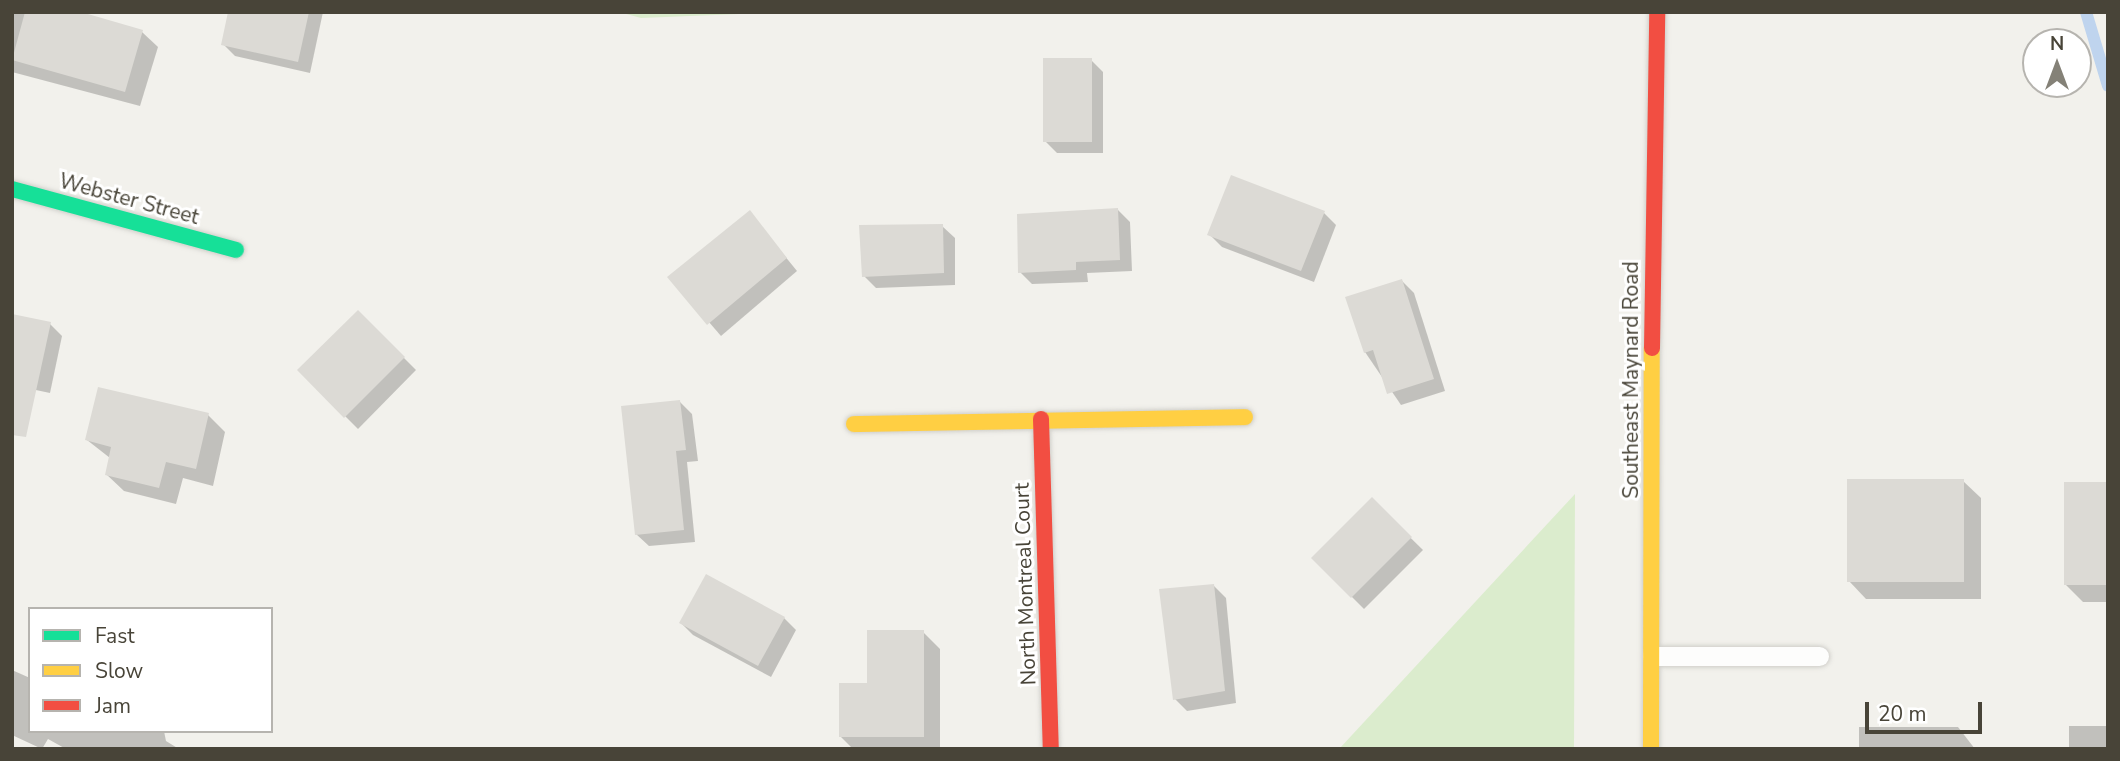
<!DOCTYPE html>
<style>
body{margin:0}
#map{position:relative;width:2120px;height:761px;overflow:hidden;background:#f2f1ec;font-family:"Nunito Sans",sans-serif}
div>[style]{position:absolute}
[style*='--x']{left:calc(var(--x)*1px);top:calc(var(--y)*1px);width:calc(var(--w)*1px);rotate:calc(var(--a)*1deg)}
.green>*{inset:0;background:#dbeccd}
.shadow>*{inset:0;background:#0003}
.stream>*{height:12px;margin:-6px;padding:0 6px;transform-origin:6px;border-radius:6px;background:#bfd4ee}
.building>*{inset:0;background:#dcdad5}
.roads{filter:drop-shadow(0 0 2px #d0cfca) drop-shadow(0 0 2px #d0cfca)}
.lane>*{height:19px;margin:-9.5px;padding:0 9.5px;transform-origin:9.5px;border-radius:9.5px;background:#fdfdfc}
.fast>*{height:16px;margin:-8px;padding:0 8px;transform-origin:8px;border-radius:8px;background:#16e098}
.slow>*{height:16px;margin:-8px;padding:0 8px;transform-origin:8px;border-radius:8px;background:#ffcf43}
.jam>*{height:16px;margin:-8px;padding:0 8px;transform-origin:8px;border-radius:8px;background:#f24e42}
span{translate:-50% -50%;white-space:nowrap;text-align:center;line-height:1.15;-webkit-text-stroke:6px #fff;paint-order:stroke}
.street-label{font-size:21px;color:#484438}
.frame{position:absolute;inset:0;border:14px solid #484438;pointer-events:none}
.legend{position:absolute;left:28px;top:607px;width:245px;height:126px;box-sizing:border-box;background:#fff;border:2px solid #b6b4af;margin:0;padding:9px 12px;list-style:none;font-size:21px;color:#484438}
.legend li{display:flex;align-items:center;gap:14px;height:35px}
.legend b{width:35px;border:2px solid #b6b4af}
.north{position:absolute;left:2022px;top:28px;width:70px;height:70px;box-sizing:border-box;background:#fff;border:2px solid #b6b4af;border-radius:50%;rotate:0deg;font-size:19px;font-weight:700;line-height:28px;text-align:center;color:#484438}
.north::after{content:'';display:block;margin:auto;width:24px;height:32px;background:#848177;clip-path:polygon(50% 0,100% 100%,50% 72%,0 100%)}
.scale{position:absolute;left:1865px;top:702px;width:117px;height:32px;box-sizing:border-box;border:4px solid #484438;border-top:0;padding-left:9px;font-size:21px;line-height:24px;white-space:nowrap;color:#484438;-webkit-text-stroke:5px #fff;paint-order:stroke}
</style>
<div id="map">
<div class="green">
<div style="clip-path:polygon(619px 12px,787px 12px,641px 18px)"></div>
<div style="clip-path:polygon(1575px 494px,1574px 749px,1340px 749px,1340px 748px)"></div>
</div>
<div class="shadow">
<div style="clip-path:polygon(12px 12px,75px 12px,142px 32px,158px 47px,140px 106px,12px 72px)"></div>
<div style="clip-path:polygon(230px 12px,323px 12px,310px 73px,235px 56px,223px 44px)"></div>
<div style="clip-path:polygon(1091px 60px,1103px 72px,1103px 153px,1057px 153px,1045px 141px)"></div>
<div style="clip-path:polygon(1118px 210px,1130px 222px,1132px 271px,1087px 273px,1088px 282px,1032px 284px,1020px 272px)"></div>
<div style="clip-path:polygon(750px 213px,797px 271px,721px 336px,670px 277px)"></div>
<div style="clip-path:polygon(1324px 213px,1336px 225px,1314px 282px,1222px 247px,1209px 234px)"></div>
<div style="clip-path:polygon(942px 226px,955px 238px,955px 285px,876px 288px,864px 276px)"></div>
<div style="clip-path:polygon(1402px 281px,1414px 293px,1445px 391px,1401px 405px,1365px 352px)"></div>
<div style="clip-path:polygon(358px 312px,416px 370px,358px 429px,299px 370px)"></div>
<div style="clip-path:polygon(50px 324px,62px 336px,50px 393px,12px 385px)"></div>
<div style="clip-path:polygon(680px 402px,692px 414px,698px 461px,687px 462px,695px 542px,649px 546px,636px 534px)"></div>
<div style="clip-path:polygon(208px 415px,225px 432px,213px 486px,183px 478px,176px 504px,124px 491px,106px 474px,110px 458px,87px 440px)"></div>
<div style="clip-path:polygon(1963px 481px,1981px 498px,1981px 599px,1866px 599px,1849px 581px)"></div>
<div style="clip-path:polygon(2108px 484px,2108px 602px,2083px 602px,2066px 585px)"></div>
<div style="clip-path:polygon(1372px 500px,1423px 550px,1364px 609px,1313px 558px)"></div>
<div style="clip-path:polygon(1214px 586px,1226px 598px,1236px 703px,1187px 711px,1175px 699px)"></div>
<div style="clip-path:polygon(784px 618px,796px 630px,771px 677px,693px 635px,681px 623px)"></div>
<div style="clip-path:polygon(923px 632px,940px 649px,940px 749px,853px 749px,840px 736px,868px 685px)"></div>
<div style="clip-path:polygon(12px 670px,30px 678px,30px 731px,164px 731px,166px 741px,179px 749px,66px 749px,48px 739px,42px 749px,12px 735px)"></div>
<div style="clip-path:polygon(2069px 726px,2108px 726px,2108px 749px,2069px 749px)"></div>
<div style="clip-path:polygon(1859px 727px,1958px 727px,1975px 749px,1859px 749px)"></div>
</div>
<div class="stream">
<div style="--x:2086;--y:12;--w:77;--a:73.4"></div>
</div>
<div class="building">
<div style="clip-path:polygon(25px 12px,81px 12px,143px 30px,125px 92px,12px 60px)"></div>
<div style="clip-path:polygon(228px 12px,309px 12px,298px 62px,221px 45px)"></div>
<div style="clip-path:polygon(1043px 58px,1092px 58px,1092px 142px,1043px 142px)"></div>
<div style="clip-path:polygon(1231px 175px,1325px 211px,1301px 271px,1207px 235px)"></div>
<div style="clip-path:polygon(1118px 208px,1120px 260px,1076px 262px,1076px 270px,1018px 273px,1017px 214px)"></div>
<div style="clip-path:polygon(750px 210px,787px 258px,707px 325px,667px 277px)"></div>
<div style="clip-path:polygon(943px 224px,944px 273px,862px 277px,859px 225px)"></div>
<div style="clip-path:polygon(1402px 279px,1434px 379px,1387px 394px,1373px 350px,1364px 353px,1345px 297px)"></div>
<div style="clip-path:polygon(358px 310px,405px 357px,344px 418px,297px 370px)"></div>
<div style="clip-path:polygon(12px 314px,51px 322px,26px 437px,12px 435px)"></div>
<div style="clip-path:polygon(98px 387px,209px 413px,196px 469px,166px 462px,159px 488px,105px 475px,111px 447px,85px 440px)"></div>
<div style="clip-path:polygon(680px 400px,686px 450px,676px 451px,684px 530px,635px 535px,621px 406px)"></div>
<div style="clip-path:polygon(1847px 479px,1964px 479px,1964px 582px,1847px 582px)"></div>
<div style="clip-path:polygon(2064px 482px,2108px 482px,2108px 585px,2064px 585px)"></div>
<div style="clip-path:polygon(1372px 497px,1412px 537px,1351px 598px,1311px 558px)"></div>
<div style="clip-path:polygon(706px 574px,785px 617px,758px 666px,679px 623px)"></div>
<div style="clip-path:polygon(1214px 584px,1225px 691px,1173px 700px,1159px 589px)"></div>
<div style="clip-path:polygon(867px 630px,924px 630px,924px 737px,839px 737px,839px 683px,867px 683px)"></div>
</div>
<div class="roads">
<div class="lane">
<div style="--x:1652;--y:656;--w:167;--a:0"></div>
</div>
<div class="fast">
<div style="--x:12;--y:189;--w:232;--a:15.2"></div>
</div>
<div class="slow">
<div style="--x:854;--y:424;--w:391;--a:-1"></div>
<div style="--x:1651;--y:749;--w:401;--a:-89.9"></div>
</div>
<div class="jam">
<div style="--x:1652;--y:348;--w:336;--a:-89.1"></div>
<div style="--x:1041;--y:419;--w:330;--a:88.3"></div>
</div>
</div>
<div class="street-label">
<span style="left:129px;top:199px;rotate:15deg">Webster Street</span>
<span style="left:1631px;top:380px;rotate:-90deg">Southeast Maynard Road</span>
<span style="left:1025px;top:584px;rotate:-92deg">North Montreal Court</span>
</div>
<div class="frame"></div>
<ul class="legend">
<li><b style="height:9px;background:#16e098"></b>Fast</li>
<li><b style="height:9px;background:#ffcf43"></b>Slow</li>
<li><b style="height:9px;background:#f24e42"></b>Jam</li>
</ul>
<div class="north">N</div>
<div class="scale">20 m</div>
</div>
